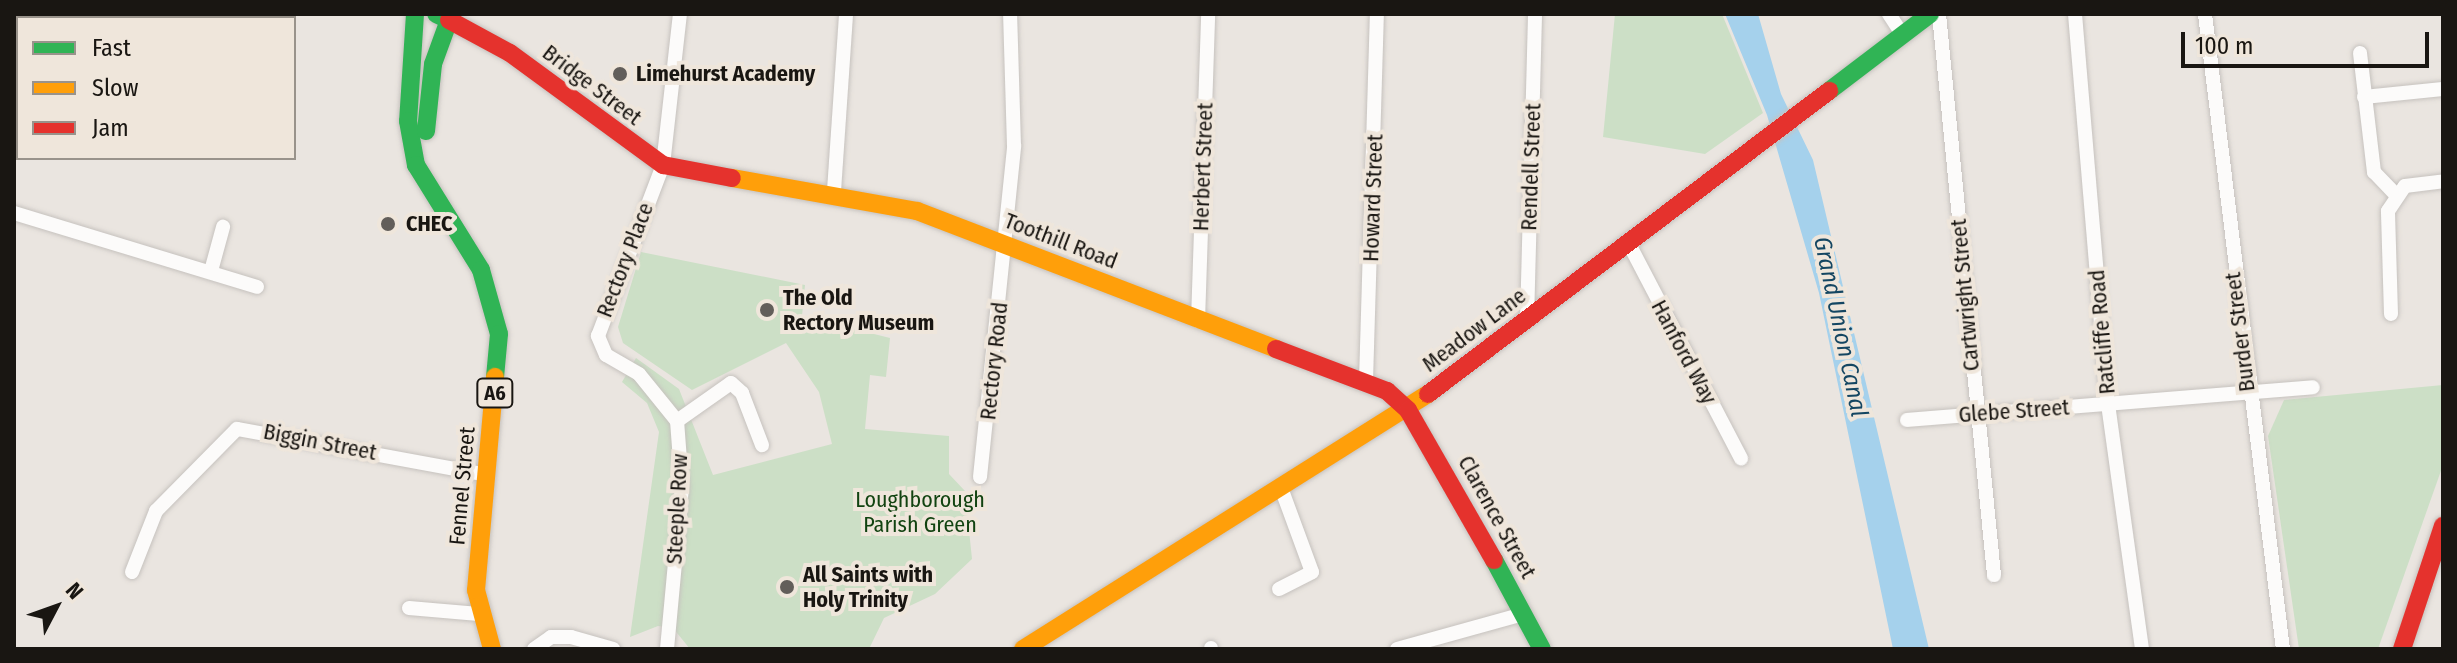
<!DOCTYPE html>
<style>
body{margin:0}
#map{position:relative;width:2457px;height:663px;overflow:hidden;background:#eae5e0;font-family:"Fira Sans Condensed",sans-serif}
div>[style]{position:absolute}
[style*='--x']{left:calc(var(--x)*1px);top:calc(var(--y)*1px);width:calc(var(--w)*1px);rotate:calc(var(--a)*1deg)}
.green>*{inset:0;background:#ccdfc6}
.water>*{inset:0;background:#a5d1ec}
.stream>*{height:5px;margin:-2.5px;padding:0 2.5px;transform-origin:2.5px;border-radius:2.5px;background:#a5d1ec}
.roads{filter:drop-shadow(0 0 2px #c6c2be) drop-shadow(0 0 2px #c6c2be)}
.street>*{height:14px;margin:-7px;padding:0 7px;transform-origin:7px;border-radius:7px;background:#fcfbfa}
.fast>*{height:18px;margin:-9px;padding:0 9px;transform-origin:9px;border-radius:9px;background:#30b455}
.slow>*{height:18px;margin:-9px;padding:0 9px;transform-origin:9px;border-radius:9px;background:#ff9f0a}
.jam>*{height:18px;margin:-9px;padding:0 9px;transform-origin:9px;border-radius:9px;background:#e5322d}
.dots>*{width:22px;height:22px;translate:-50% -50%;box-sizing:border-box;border:4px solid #efe6db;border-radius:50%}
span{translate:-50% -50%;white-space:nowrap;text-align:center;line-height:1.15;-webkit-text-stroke:8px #efe6db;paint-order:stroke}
.shield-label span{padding:2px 6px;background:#efe6db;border:2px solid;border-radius:6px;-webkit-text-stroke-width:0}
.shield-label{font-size:20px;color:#191612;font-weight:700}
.poi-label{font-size:22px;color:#191612;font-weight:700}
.left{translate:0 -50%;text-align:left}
.street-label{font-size:22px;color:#191612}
.park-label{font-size:22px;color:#124311}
.water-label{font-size:24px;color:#144662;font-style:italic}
.frame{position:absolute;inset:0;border:16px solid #191612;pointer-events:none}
.legend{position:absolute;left:16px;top:16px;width:280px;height:144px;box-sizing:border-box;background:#efe6db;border:2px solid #99938b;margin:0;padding:10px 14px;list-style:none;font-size:24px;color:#191612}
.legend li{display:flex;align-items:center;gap:16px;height:40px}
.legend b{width:40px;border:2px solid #99938b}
.north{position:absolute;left:16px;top:567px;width:80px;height:80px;-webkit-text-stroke:6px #efe6db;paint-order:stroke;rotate:49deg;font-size:22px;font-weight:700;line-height:32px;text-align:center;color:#191612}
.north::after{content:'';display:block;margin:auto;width:28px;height:36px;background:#191612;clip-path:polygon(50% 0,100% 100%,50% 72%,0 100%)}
.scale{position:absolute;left:2181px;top:32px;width:248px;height:36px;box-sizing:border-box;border:4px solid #191612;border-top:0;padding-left:10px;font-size:24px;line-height:28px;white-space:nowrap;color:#191612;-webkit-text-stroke:6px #efe6db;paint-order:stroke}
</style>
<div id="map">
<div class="green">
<div style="clip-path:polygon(1615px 14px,1722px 14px,1763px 113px,1705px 154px,1603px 137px)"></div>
<div style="clip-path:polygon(641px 252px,805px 285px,802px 316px,890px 338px,886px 377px,870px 375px,865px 429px,949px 436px,949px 474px,965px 491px,972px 559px,935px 594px,884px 618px,869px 649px,690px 649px,673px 628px,658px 626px,630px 637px,659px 432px,647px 403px,622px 382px,636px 358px,679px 389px,713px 475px,832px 444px,819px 392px,786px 343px,692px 390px,623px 343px,618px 327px)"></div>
<div style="clip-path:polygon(2443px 385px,2443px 465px,2378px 649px,2299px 649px,2268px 436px,2284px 400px)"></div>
</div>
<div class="water">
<div style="clip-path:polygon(1725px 14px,1758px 14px,1781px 94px,1813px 160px,1929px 649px,1893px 649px,1819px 293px,1767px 115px)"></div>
</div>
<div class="stream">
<div style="--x:109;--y:18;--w:4;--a:-76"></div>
</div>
<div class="roads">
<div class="street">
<div style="--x:1889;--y:14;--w:24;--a:57"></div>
<div style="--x:1939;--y:14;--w:564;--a:84.4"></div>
<div style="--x:2075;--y:14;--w:391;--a:85.2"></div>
<div style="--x:2108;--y:404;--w:247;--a:82.1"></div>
<div style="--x:2205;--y:14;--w:640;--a:83"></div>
<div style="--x:2360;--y:53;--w:120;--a:83.3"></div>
<div style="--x:2374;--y:172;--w:30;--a:46"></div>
<div style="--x:2364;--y:97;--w:79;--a:-5.8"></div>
<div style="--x:834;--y:191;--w:177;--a:-86.1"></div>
<div style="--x:14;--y:213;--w:254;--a:16.9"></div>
<div style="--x:1629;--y:244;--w:242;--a:62.4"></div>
<div style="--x:211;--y:271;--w:46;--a:-74.7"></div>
<div style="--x:2391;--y:314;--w:103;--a:-91.7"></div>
<div style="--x:2388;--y:211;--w:30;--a:-56"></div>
<div style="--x:2405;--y:186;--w:38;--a:-7"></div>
<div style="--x:1198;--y:321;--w:307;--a:-88.1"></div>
<div style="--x:1527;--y:321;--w:307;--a:-88.5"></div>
<div style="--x:1366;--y:381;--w:367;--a:-88.3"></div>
<div style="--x:1907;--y:420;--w:407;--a:-4.6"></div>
<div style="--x:677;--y:421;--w:66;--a:-35.1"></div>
<div style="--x:731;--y:383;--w:15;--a:42"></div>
<div style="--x:742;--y:393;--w:56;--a:69"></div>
<div style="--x:980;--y:477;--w:333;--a:-84.1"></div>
<div style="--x:1014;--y:146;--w:132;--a:-91.7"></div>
<div style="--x:132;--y:572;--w:66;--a:-68.5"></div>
<div style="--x:156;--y:511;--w:115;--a:-45.4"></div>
<div style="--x:237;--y:429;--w:254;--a:10.4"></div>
<div style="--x:1279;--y:589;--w:37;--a:-27"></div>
<div style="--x:1312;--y:572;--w:84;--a:-110.2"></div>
<div style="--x:409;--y:608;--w:70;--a:4.9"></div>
<div style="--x:1211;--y:648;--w:1;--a:90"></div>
<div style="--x:534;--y:649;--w:21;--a:-35"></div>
<div style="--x:551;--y:637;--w:20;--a:0"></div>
<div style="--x:571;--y:637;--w:44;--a:15.9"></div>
<div style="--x:667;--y:649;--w:163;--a:-84.7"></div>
<div style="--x:682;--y:487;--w:66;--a:-94.3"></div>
<div style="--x:677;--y:421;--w:60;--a:-129"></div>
<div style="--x:639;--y:374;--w:38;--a:-150"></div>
<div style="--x:606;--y:355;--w:21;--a:-113"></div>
<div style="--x:598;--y:336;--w:183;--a:-69.2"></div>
<div style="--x:663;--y:165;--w:152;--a:-83.6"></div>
<div style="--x:1397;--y:649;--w:131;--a:-15.5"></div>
</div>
<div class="fast">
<div style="--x:415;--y:14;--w:107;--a:93.7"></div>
<div style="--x:408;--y:121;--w:45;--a:79.7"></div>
<div style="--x:416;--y:165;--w:123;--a:58.2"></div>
<div style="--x:481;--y:270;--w:66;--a:74.3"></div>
<div style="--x:499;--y:334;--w:43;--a:95.3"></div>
<div style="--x:1829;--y:91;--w:127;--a:-37.3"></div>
<div style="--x:426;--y:131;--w:67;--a:-84"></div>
<div style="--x:433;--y:64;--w:47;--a:-70"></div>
<div style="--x:449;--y:20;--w:14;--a:-155"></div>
<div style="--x:1494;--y:560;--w:101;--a:61.7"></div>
</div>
<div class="slow">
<div style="--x:732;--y:178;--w:188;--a:10.1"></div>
<div style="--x:917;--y:211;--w:385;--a:21"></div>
<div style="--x:492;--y:649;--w:61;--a:-105.2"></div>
<div style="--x:476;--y:590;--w:214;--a:-84.9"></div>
<div style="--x:1023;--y:649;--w:479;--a:-32.2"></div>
</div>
<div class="jam">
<div style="--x:449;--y:20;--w:69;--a:28.4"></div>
<div style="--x:510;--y:53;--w:190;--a:36.2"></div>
<div style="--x:663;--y:165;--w:70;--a:10.7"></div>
<div style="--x:1276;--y:349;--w:119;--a:20.7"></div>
<div style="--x:1387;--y:391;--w:28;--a:42"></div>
<div style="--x:1408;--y:410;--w:173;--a:60.2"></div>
<div style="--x:1428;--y:394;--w:503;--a:-37.08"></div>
<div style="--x:2402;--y:649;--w:130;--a:-71.6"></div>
</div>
</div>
<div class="dots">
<div style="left:620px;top:74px;background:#625e5a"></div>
<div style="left:388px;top:224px;background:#625e5a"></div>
<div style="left:767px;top:310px;background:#625e5a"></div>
<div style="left:787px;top:587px;background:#625e5a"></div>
</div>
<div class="shield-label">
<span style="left:495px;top:393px">A6</span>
</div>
<div class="poi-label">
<span class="left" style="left:636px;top:74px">Limehurst Academy</span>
<span class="left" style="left:406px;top:224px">CHEC</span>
<span class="left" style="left:783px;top:310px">The Old<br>Rectory Museum</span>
<span class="left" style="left:803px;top:587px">All Saints with<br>Holy Trinity</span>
</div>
<div class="street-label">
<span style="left:592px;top:85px;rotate:37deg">Bridge Street</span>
<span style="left:1203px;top:167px;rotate:-88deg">Herbert Street</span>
<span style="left:1531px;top:167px;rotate:-88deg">Rendell Street</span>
<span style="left:1373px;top:198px;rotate:-88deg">Howard Street</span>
<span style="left:1061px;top:241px;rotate:21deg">Toothill Road</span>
<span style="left:625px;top:260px;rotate:-69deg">Rectory Place</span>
<span style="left:1965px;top:295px;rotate:-95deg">Cartwright Street</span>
<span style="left:1474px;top:330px;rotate:-37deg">Meadow Lane</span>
<span style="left:2102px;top:332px;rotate:-95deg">Ratcliffe Road</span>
<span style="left:2240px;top:332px;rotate:-97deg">Burder Street</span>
<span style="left:1684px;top:352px;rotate:62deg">Hanford Way</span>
<span style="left:994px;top:361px;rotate:-84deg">Rectory Road</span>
<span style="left:2014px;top:411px;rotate:-4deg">Glebe Street</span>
<span style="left:320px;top:442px;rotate:11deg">Biggin Street</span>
<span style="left:462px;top:486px;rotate:-85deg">Fennel Street</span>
<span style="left:677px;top:509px;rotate:-87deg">Steeple Row</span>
<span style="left:1497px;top:517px;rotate:61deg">Clarence Street</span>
</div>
<div class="park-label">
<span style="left:920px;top:512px">Loughborough<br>Parish Green</span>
</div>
<div class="water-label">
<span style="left:1840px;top:327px;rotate:78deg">Grand Union Canal</span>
</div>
<div class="frame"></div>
<ul class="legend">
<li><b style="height:10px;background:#30b455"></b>Fast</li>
<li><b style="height:10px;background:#ff9f0a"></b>Slow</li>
<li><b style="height:10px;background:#e5322d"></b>Jam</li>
</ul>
<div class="north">N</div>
<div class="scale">100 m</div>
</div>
